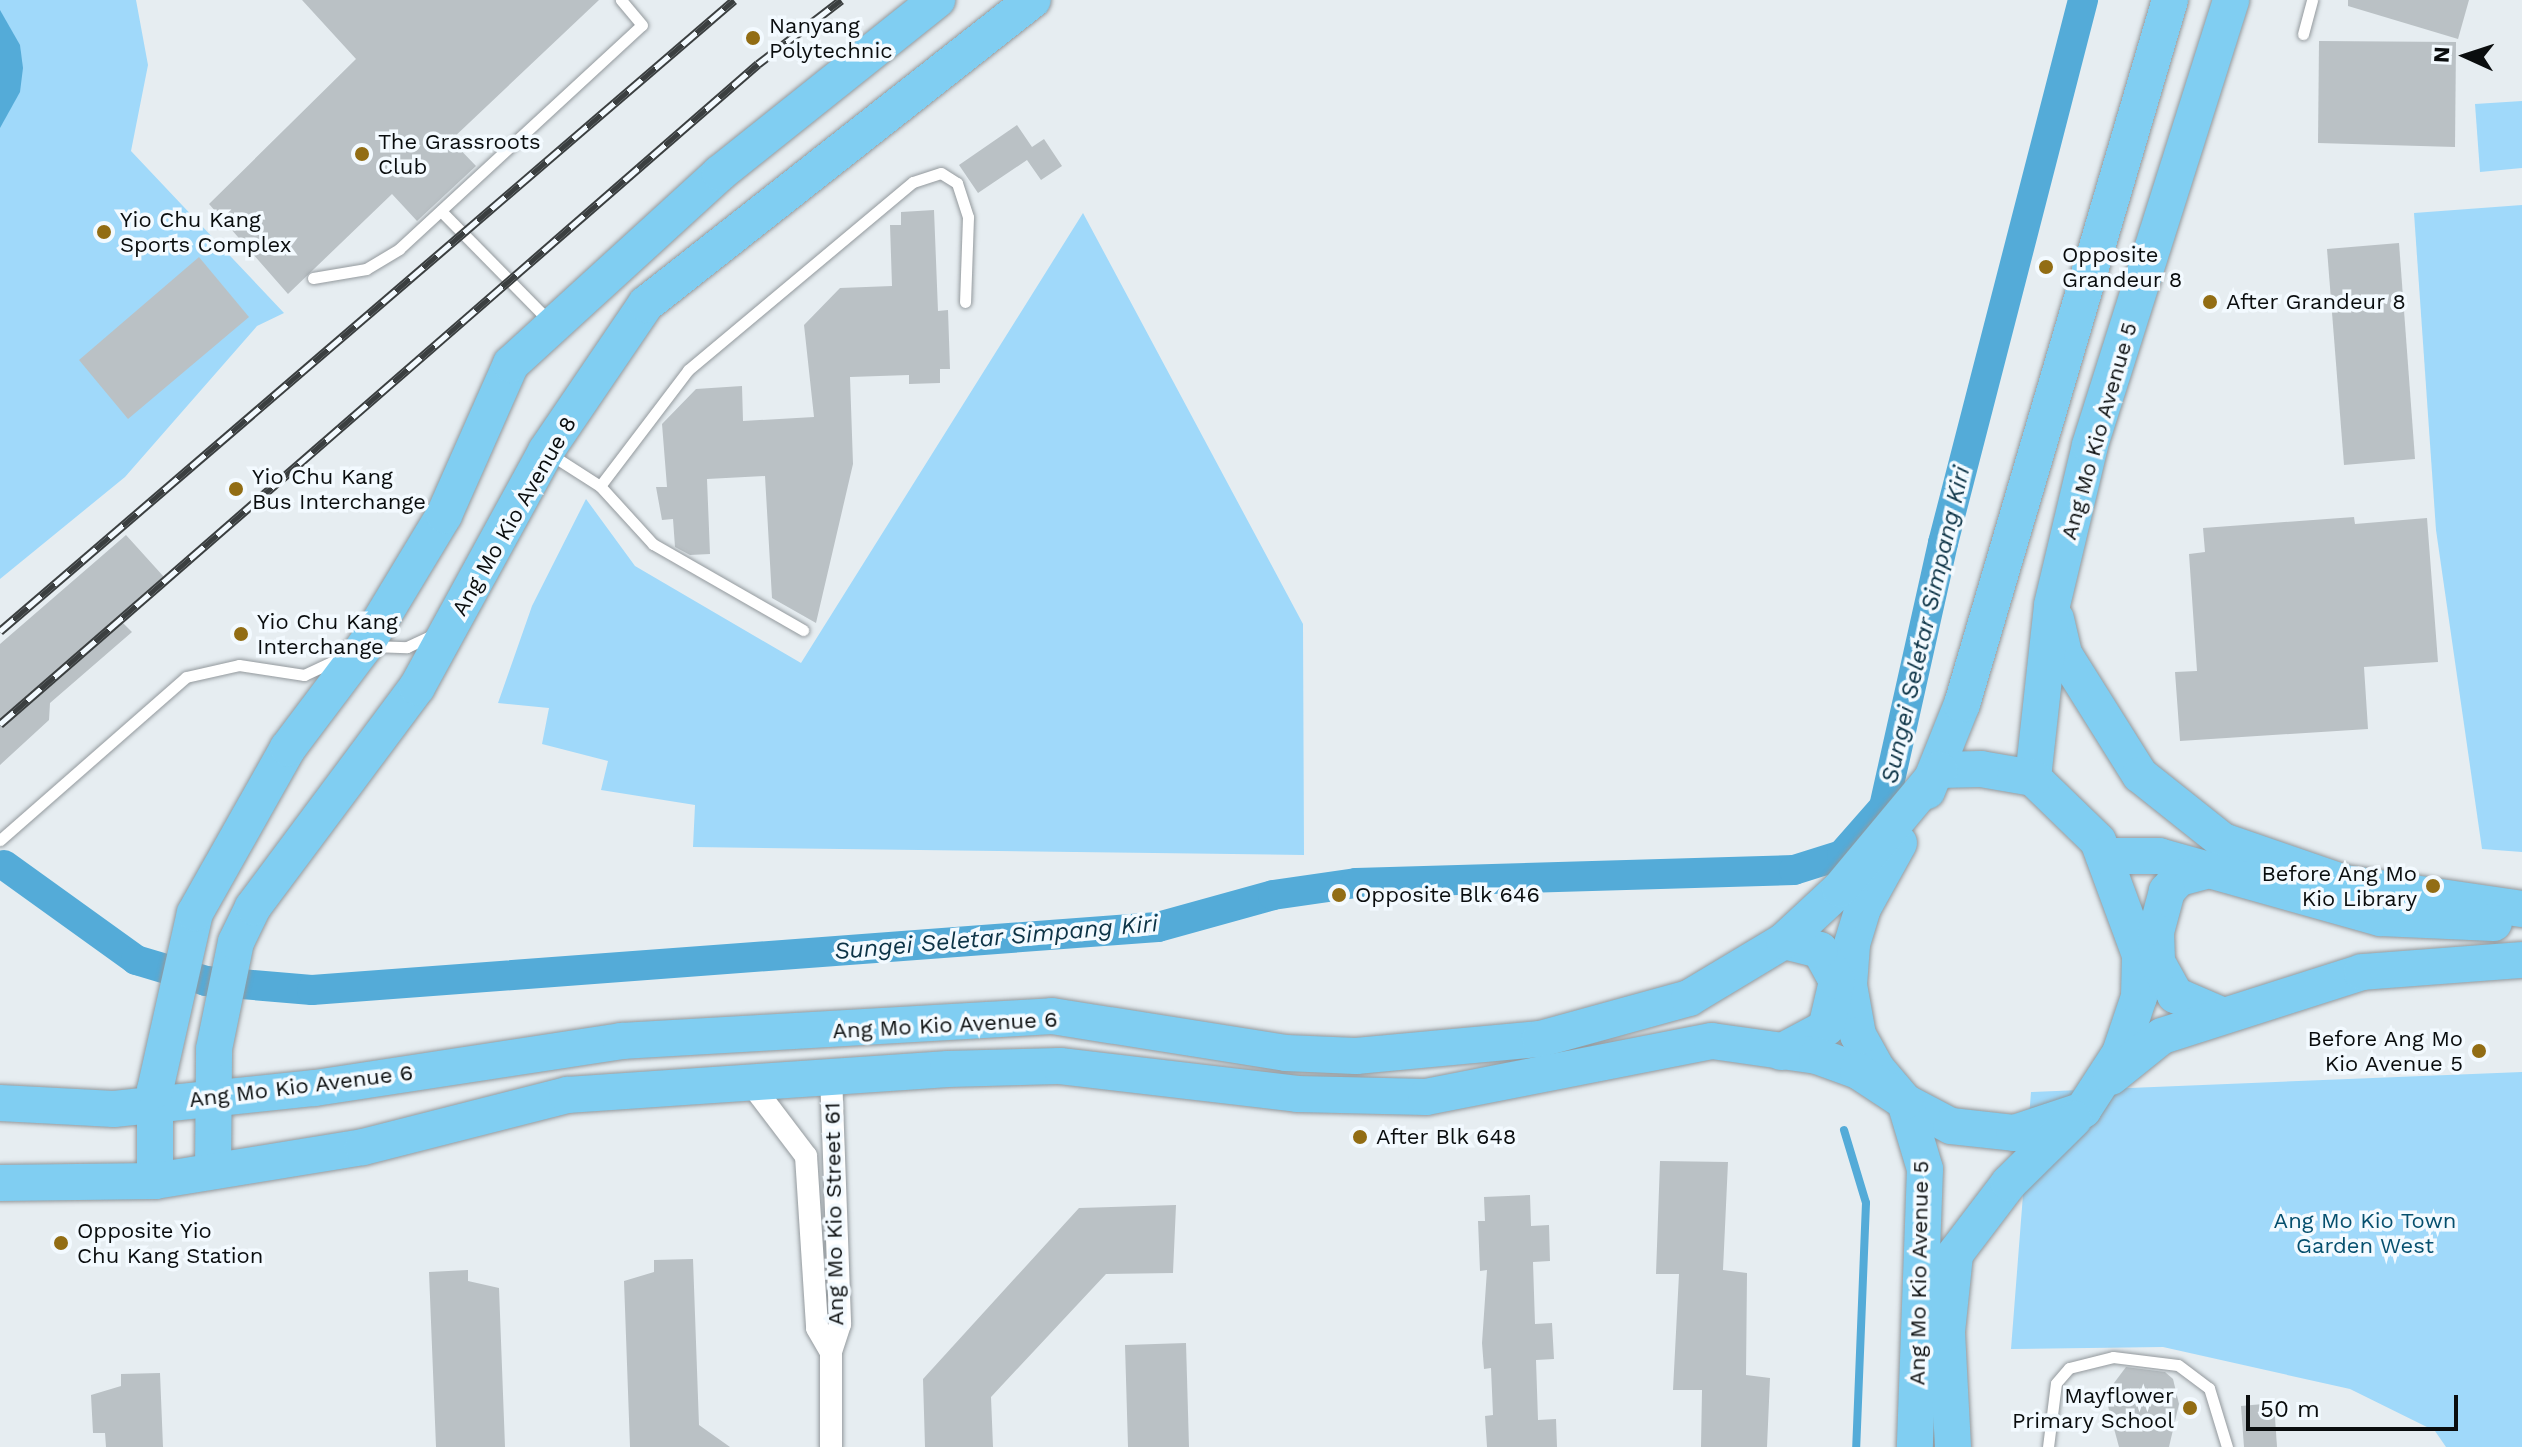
<!DOCTYPE html>
<style>
body{margin:0}
#map{position:relative;width:2522px;height:1447px;overflow:hidden;background:#e6edf1;font-family:"Work Sans",sans-serif}
div>[style]{position:absolute}
[style*='--x']{left:calc(var(--x)*1px);top:calc(var(--y)*1px);width:calc(var(--w)*1px);rotate:calc(var(--a)*1deg)}
.green>*{inset:0;background:#a0d9fa}
.water>*{inset:0;background:#54abd8}
.stream>*{height:8px;margin:-4px;padding:0 4px;transform-origin:4px;border-radius:4px;background:#54abd8}
.canal>*{height:30px;margin:-15px;padding:0 15px;transform-origin:15px;border-radius:15px;background:#54abd8}
.building>*{inset:0;background:#bac1c5}
.roads{filter:drop-shadow(0 0 2px #93999d) drop-shadow(0 0 2px #93999d)}
.service>*{height:11px;margin:-5.5px;padding:0 5.5px;transform-origin:5.5px;border-radius:5.5px;background:#fff}
.minor>*{height:22px;margin:-11px;padding:0 11px;transform-origin:11px;border-radius:11px;background:#fff}
.primary>*{height:36px;margin:-18px;padding:0 18px;transform-origin:18px;border-radius:18px;background:#80cef2}
.rail>*{height:9px;margin-top:-4.5px;transform-origin:0;background:repeating-linear-gradient(90deg,#f3faff 0 18px,#3b3f40 0 36px);box-sizing:border-box;border-block:2px solid #3b3f40}
.dots>*{width:22px;height:22px;translate:-50% -50%;box-sizing:border-box;border:4px solid #f3faff;border-radius:50%}
span{translate:-50% -50%;white-space:nowrap;text-align:center;line-height:1.15;-webkit-text-stroke:7px #f3faff;paint-order:stroke}
.poi-label{font-size:22px;color:#0a0d0e}
.left{translate:0 -50%;text-align:left}
.right{translate:-100% -50%;text-align:right}
.street-label{font-size:22px;color:#0a0d0e}
.park-label{font-size:22px;color:#054f6e}
.water-label{font-size:24px;color:#0c3346;font-style:italic}
.north{position:absolute;left:2426px;top:16px;width:80px;height:80px;-webkit-text-stroke:6px #f3faff;paint-order:stroke;rotate:273deg;font-size:22px;font-weight:700;line-height:32px;text-align:center;color:#0a0d0e}
.north::after{content:'';display:block;margin:auto;width:28px;height:36px;background:#0a0d0e;clip-path:polygon(50% 0,100% 100%,50% 72%,0 100%)}
.scale{position:absolute;left:2246px;top:1395px;width:212px;height:36px;box-sizing:border-box;border:4px solid #0a0d0e;border-top:0;padding-left:10px;font-size:24px;line-height:28px;white-space:nowrap;color:#0a0d0e;-webkit-text-stroke:6px #f3faff;paint-order:stroke}
</style>
<div id="map">
<div class="green">
<div style="clip-path:polygon(0 0,136px 0,148px 65px,131px 151px,284px 313px,257px 326px,125px 477px,0 579px)"></div>
<div style="clip-path:polygon(2522px 101px,2522px 168px,2480px 172px,2475px 104px)"></div>
<div style="clip-path:polygon(2522px 205px,2522px 852px,2482px 849px,2436px 530px,2414px 213px)"></div>
<div style="clip-path:polygon(1083px 213px,1303px 624px,1304px 855px,693px 847px,695px 805px,601px 790px,608px 761px,542px 744px,549px 708px,498px 703px,532px 606px,586px 499px,635px 566px,801px 663px)"></div>
<div style="clip-path:polygon(2522px 1072px,2522px 1447px,2446px 1447px,2435px 1431px,2350px 1389px,2163px 1347px,2011px 1349px,2031px 1092px)"></div>
</div>
<div class="water">
<div style="clip-path:polygon(0 10px,20px 45px,23px 68px,20px 92px,0 128px)"></div>
</div>
<div class="stream">
<div style="--x:1674;--y:871;--w:19;--a:28"></div>
<div style="--x:1844;--y:1130;--w:76;--a:73.2"></div>
<div style="--x:1866;--y:1203;--w:244;--a:92.3"></div>
</div>
<div class="canal">
<div style="--x:4;--y:865;--w:163;--a:35.7"></div>
<div style="--x:136;--y:960;--w:73;--a:16.7"></div>
<div style="--x:206;--y:981;--w:106;--a:4.9"></div>
<div style="--x:312;--y:990;--w:848;--a:-4.26"></div>
<div style="--x:1158;--y:927;--w:119;--a:-15.5"></div>
<div style="--x:1273;--y:895;--w:84;--a:-8.2"></div>
<div style="--x:1356;--y:883;--w:438;--a:-1.7"></div>
<div style="--x:1794;--y:870;--w:50;--a:-17.4"></div>
<div style="--x:1842;--y:855;--w:64;--a:-48.8"></div>
<div style="--x:1884;--y:807;--w:271;--a:-77.4"></div>
<div style="--x:1943;--y:543;--w:561;--a:-75.54"></div>
</div>
<div class="building">
<div style="clip-path:polygon(302px 0,599px 0,451px 140px,476px 166px,417px 221px,392px 194px,288px 294px,209px 204px,356px 59px)"></div>
<div style="clip-path:polygon(2348px 0,2469px 0,2458px 39px,2348px 6px)"></div>
<div style="clip-path:polygon(2319px 41px,2456px 42px,2455px 147px,2318px 143px)"></div>
<div style="clip-path:polygon(1017px 125px,1032px 147px,1044px 139px,1062px 166px,1041px 180px,1027px 160px,978px 193px,959px 165px)"></div>
<div style="clip-path:polygon(934px 210px,938px 311px,948px 310px,950px 369px,940px 369px,940px 383px,909px 384px,909px 375px,850px 377px,853px 464px,816px 623px,772px 598px,765px 476px,707px 479px,710px 554px,690px 555px,675px 547px,673px 519px,662px 520px,656px 487px,667px 487px,662px 424px,696px 389px,742px 386px,743px 421px,814px 417px,804px 325px,840px 288px,892px 286px,890px 225px,901px 225px,901px 212px)"></div>
<div style="clip-path:polygon(2399px 243px,2415px 459px,2344px 465px,2327px 249px)"></div>
<div style="clip-path:polygon(199px 257px,249px 317px,128px 419px,79px 360px)"></div>
<div style="clip-path:polygon(2354px 517px,2355px 524px,2427px 518px,2438px 662px,2364px 667px,2368px 729px,2180px 741px,2175px 672px,2197px 671px,2189px 554px,2205px 552px,2203px 528px)"></div>
<div style="clip-path:polygon(126px 535px,164px 577px,118px 618px,132px 632px,50px 703px,49px 720px,0 765px,0 644px)"></div>
<div style="clip-path:polygon(1660px 1161px,1728px 1162px,1723px 1270px,1747px 1273px,1746px 1375px,1770px 1378px,1767px 1447px,1701px 1447px,1702px 1390px,1673px 1390px,1679px 1274px,1656px 1274px)"></div>
<div style="clip-path:polygon(1530px 1195px,1531px 1226px,1549px 1225px,1550px 1261px,1533px 1262px,1535px 1324px,1552px 1323px,1554px 1359px,1536px 1360px,1538px 1420px,1556px 1419px,1557px 1447px,1487px 1447px,1485px 1416px,1493px 1415px,1491px 1368px,1484px 1369px,1482px 1343px,1487px 1270px,1480px 1271px,1478px 1221px,1485px 1221px,1484px 1197px)"></div>
<div style="clip-path:polygon(1176px 1205px,1173px 1273px,1106px 1274px,991px 1397px,993px 1447px,925px 1447px,923px 1379px,1079px 1208px)"></div>
<div style="clip-path:polygon(693px 1259px,699px 1425px,730px 1447px,630px 1447px,624px 1281px,654px 1272px,654px 1260px)"></div>
<div style="clip-path:polygon(468px 1270px,468px 1281px,499px 1288px,505px 1447px,436px 1447px,429px 1272px)"></div>
<div style="clip-path:polygon(1186px 1343px,1189px 1447px,1128px 1447px,1125px 1345px)"></div>
<div style="clip-path:polygon(2126px 1367px,2165px 1372px,2173px 1379px,2179px 1404px,2169px 1447px,2119px 1447px,2105px 1395px)"></div>
<div style="clip-path:polygon(160px 1373px,163px 1447px,106px 1447px,105px 1433px,93px 1433px,91px 1395px,121px 1386px,121px 1374px)"></div>
<div style="clip-path:polygon(2274px 1403px,2277px 1447px,2244px 1447px,2241px 1406px)"></div>
</div>
<div class="roads">
<div class="service">
<div style="--x:2303;--y:34;--w:35;--a:-75"></div>
<div style="--x:441;--y:211;--w:156;--a:45.5"></div>
<div style="--x:313;--y:278;--w:54;--a:-9.6"></div>
<div style="--x:366;--y:269;--w:39;--a:-31"></div>
<div style="--x:399;--y:249;--w:330;--a:-42.7"></div>
<div style="--x:642;--y:25;--w:33;--a:-130"></div>
<div style="--x:550;--y:454;--w:59;--a:32.6"></div>
<div style="--x:600;--y:486;--w:79;--a:47.6"></div>
<div style="--x:653;--y:544;--w:173;--a:29.8"></div>
<div style="--x:600;--y:486;--w:146;--a:-52.8"></div>
<div style="--x:688;--y:370;--w:293;--a:-39.9"></div>
<div style="--x:913;--y:182;--w:29;--a:-18"></div>
<div style="--x:941;--y:173;--w:19;--a:32"></div>
<div style="--x:957;--y:183;--w:36;--a:72"></div>
<div style="--x:968;--y:217;--w:85;--a:92"></div>
<div style="--x:371;--y:646;--w:36;--a:2"></div>
<div style="--x:407;--y:647;--w:26;--a:-25"></div>
<div style="--x:0;--y:840;--w:247;--a:-41.2"></div>
<div style="--x:186;--y:677;--w:54;--a:-12.8"></div>
<div style="--x:239;--y:665;--w:66;--a:8.7"></div>
<div style="--x:304;--y:675;--w:40;--a:-25"></div>
<div style="--x:2048;--y:1447;--w:64;--a:-82.9"></div>
<div style="--x:2056;--y:1383;--w:20;--a:-49"></div>
<div style="--x:2069;--y:1368;--w:45;--a:-14"></div>
<div style="--x:2113;--y:1357;--w:65;--a:7"></div>
<div style="--x:2178;--y:1365;--w:39;--a:37"></div>
<div style="--x:2209;--y:1388;--w:62;--a:73"></div>
</div>
<div class="minor">
<div style="--x:831;--y:1075;--w:249;--a:87.9"></div>
<div style="--x:840;--y:1324;--w:29;--a:108"></div>
<div style="--x:831;--y:1352;--w:95;--a:90"></div>
<div style="--x:749;--y:1081;--w:94;--a:52.8"></div>
<div style="--x:806;--y:1156;--w:172;--a:86.3"></div>
<div style="--x:817;--y:1328;--w:28;--a:60"></div>
</div>
<div class="primary">
<div style="--x:2056;--y:619;--w:36;--a:77"></div>
<div style="--x:2064;--y:654;--w:143;--a:57.9"></div>
<div style="--x:2140;--y:775;--w:106;--a:38.5"></div>
<div style="--x:2223;--y:841;--w:128;--a:19.1"></div>
<div style="--x:2344;--y:883;--w:180;--a:8.3"></div>
<div style="--x:2033;--y:778;--w:174;--a:-83.7"></div>
<div style="--x:2052;--y:605;--w:164;--a:-76.6"></div>
<div style="--x:2090;--y:445;--w:467;--a:-72.4"></div>
<div style="--x:1927;--y:791;--w:94;--a:-68.1"></div>
<div style="--x:1962;--y:704;--w:734;--a:-73.54"></div>
<div style="--x:1899;--y:843;--w:74;--a:119"></div>
<div style="--x:1863;--y:908;--w:39;--a:107"></div>
<div style="--x:1852;--y:945;--w:40;--a:94.3"></div>
<div style="--x:1849;--y:985;--w:51;--a:79.8"></div>
<div style="--x:1858;--y:1035;--w:38;--a:61"></div>
<div style="--x:1876;--y:1068;--w:45;--a:49.5"></div>
<div style="--x:1905;--y:1102;--w:52;--a:27.6"></div>
<div style="--x:1951;--y:1126;--w:63;--a:6.3"></div>
<div style="--x:2014;--y:1133;--w:73;--a:-18.4"></div>
<div style="--x:2083;--y:1110;--w:68;--a:-57"></div>
<div style="--x:2120;--y:1053;--w:59;--a:-71.3"></div>
<div style="--x:2139;--y:997;--w:42;--a:-88.6"></div>
<div style="--x:2140;--y:955;--w:121;--a:-110.2"></div>
<div style="--x:2098;--y:841;--w:91;--a:-135.9"></div>
<div style="--x:2033;--y:778;--w:53;--a:-170.2"></div>
<div style="--x:1981;--y:769;--w:42;--a:178.6"></div>
<div style="--x:2104;--y:856;--w:55;--a:0"></div>
<div style="--x:2159;--y:856;--w:230;--a:15.7"></div>
<div style="--x:2380;--y:918;--w:114;--a:2.5"></div>
<div style="--x:2209;--y:870;--w:31;--a:165"></div>
<div style="--x:2179;--y:878;--w:18;--a:133"></div>
<div style="--x:2167;--y:891;--w:42;--a:105"></div>
<div style="--x:2156;--y:932;--w:30;--a:88"></div>
<div style="--x:2157;--y:962;--w:38;--a:61"></div>
<div style="--x:2175;--y:995;--w:48;--a:23.4"></div>
<div style="--x:1781;--y:1052;--w:51;--a:-28.1"></div>
<div style="--x:1826;--y:1028;--w:48;--a:-76.8"></div>
<div style="--x:1837;--y:981;--w:35;--a:-119"></div>
<div style="--x:1820;--y:950;--w:37;--a:-166"></div>
<div style="--x:2111;--y:1077;--w:65;--a:-38.8"></div>
<div style="--x:2162;--y:1036;--w:210;--a:-17.7"></div>
<div style="--x:2362;--y:972;--w:160;--a:-4.3"></div>
<div style="--x:1905;--y:1102;--w:70;--a:73.4"></div>
<div style="--x:1925;--y:1169;--w:278;--a:92.1"></div>
<div style="--x:0;--y:1103;--w:114;--a:3"></div>
<div style="--x:114;--y:1109;--w:202;--a:-6"></div>
<div style="--x:315;--y:1088;--w:310;--a:-8.7"></div>
<div style="--x:621;--y:1041;--w:432;--a:-3.3"></div>
<div style="--x:1052;--y:1016;--w:237;--a:9"></div>
<div style="--x:1286;--y:1053;--w:70;--a:2.5"></div>
<div style="--x:1356;--y:1056;--w:185;--a:-5.3"></div>
<div style="--x:1540;--y:1039;--w:155;--a:-15.4"></div>
<div style="--x:1689;--y:998;--w:111;--a:-31"></div>
<div style="--x:1784;--y:941;--w:76;--a:-42.9"></div>
<div style="--x:1840;--y:889;--w:155;--a:-50.2"></div>
<div style="--x:213;--y:1171;--w:122;--a:-89.5"></div>
<div style="--x:214;--y:1049;--w:109;--a:-78.4"></div>
<div style="--x:236;--y:942;--w:39;--a:-64"></div>
<div style="--x:253;--y:907;--w:274;--a:-53.3"></div>
<div style="--x:417;--y:687;--w:269;--a:-61.3"></div>
<div style="--x:546;--y:451;--w:178;--a:-55.8"></div>
<div style="--x:646;--y:304;--w:492;--a:-38.2"></div>
<div style="--x:155;--y:1181;--w:91;--a:-90"></div>
<div style="--x:155;--y:1090;--w:181;--a:-77.3"></div>
<div style="--x:195;--y:913;--w:189;--a:-60.6"></div>
<div style="--x:288;--y:748;--w:128;--a:-53"></div>
<div style="--x:365;--y:646;--w:153;--a:-58.9"></div>
<div style="--x:444;--y:515;--w:165;--a:-66.1"></div>
<div style="--x:511;--y:364;--w:283;--a:-42.4"></div>
<div style="--x:720;--y:173;--w:278;--a:-38.6"></div>
<div style="--x:0;--y:1183;--w:155;--a:-0.7"></div>
<div style="--x:155;--y:1181;--w:211;--a:-9.3"></div>
<div style="--x:363;--y:1147;--w:211;--a:-14.3"></div>
<div style="--x:567;--y:1095;--w:382;--a:-3.9"></div>
<div style="--x:948;--y:1069;--w:112;--a:-1.5"></div>
<div style="--x:1060;--y:1066;--w:239;--a:6.7"></div>
<div style="--x:1297;--y:1094;--w:129;--a:1.3"></div>
<div style="--x:1426;--y:1097;--w:291;--a:-11.1"></div>
<div style="--x:1712;--y:1041;--w:106;--a:8.1"></div>
<div style="--x:1817;--y:1056;--w:44;--a:20.1"></div>
<div style="--x:1858;--y:1071;--w:56;--a:33.4"></div>
<div style="--x:1953;--y:1447;--w:115;--a:-93"></div>
<div style="--x:1947;--y:1332;--w:78;--a:-84.1"></div>
<div style="--x:1955;--y:1254;--w:89;--a:-52.7"></div>
<div style="--x:2009;--y:1183;--w:91;--a:-44.6"></div>
</div>
</div>
<div class="rail">
<div style="--x:0;--y:631;--w:968;--a:-40.68"></div>
<div style="--x:0;--y:724;--w:1005;--a:-41.05"></div>
<div style="--x:758;--y:64;--w:105;--a:-37.6"></div>
</div>
<div class="dots">
<div style="left:753px;top:38px;background:#926d14"></div>
<div style="left:362px;top:154px;background:#926d14"></div>
<div style="left:104px;top:232px;background:#926d14"></div>
<div style="left:2046px;top:267px;background:#926d14"></div>
<div style="left:2210px;top:302px;background:#926d14"></div>
<div style="left:236px;top:489px;background:#926d14"></div>
<div style="left:241px;top:634px;background:#926d14"></div>
<div style="left:2433px;top:886px;background:#926d14"></div>
<div style="left:1339px;top:895px;background:#926d14"></div>
<div style="left:2479px;top:1051px;background:#926d14"></div>
<div style="left:1360px;top:1137px;background:#926d14"></div>
<div style="left:61px;top:1243px;background:#926d14"></div>
<div style="left:2190px;top:1408px;background:#926d14"></div>
</div>
<div class="poi-label">
<span class="left" style="left:769px;top:38px">Nanyang<br>Polytechnic</span>
<span class="left" style="left:378px;top:154px">The Grassroots<br>Club</span>
<span class="left" style="left:120px;top:232px">Yio Chu Kang<br>Sports Complex</span>
<span class="left" style="left:2062px;top:267px">Opposite<br>Grandeur 8</span>
<span class="left" style="left:2226px;top:302px">After Grandeur 8</span>
<span class="left" style="left:252px;top:489px">Yio Chu Kang<br>Bus Interchange</span>
<span class="left" style="left:257px;top:634px">Yio Chu Kang<br>Interchange</span>
<span class="right" style="left:2417px;top:886px">Before Ang Mo<br>Kio Library</span>
<span class="left" style="left:1355px;top:895px">Opposite Blk 646</span>
<span class="right" style="left:2463px;top:1051px">Before Ang Mo<br>Kio Avenue 5</span>
<span class="left" style="left:1376px;top:1137px">After Blk 648</span>
<span class="left" style="left:77px;top:1243px">Opposite Yio<br>Chu Kang Station</span>
<span class="right" style="left:2174px;top:1408px">Mayflower<br>Primary School</span>
</div>
<div class="street-label">
<span style="left:2099px;top:431px;rotate:-74deg">Ang Mo Kio Avenue 5</span>
<span style="left:514px;top:516px;rotate:-60deg">Ang Mo Kio Avenue 8</span>
<span style="left:945px;top:1025px;rotate:-3deg">Ang Mo Kio Avenue 6</span>
<span style="left:301px;top:1086px;rotate:-7deg">Ang Mo Kio Avenue 6</span>
<span style="left:834px;top:1214px;rotate:-91deg">Ang Mo Kio Street 61</span>
<span style="left:1919px;top:1273px;rotate:-89deg">Ang Mo Kio Avenue 5</span>
</div>
<div class="park-label">
<span style="left:2365px;top:1233px">Ang Mo Kio Town<br>Garden West</span>
</div>
<div class="water-label">
<span style="left:1926px;top:625px;rotate:-77deg">Sungei Seletar Simpang Kiri</span>
<span style="left:996px;top:938px;rotate:-5deg">Sungei Seletar Simpang Kiri</span>
</div>
<div class="north">N</div>
<div class="scale">50 m</div>
</div>
